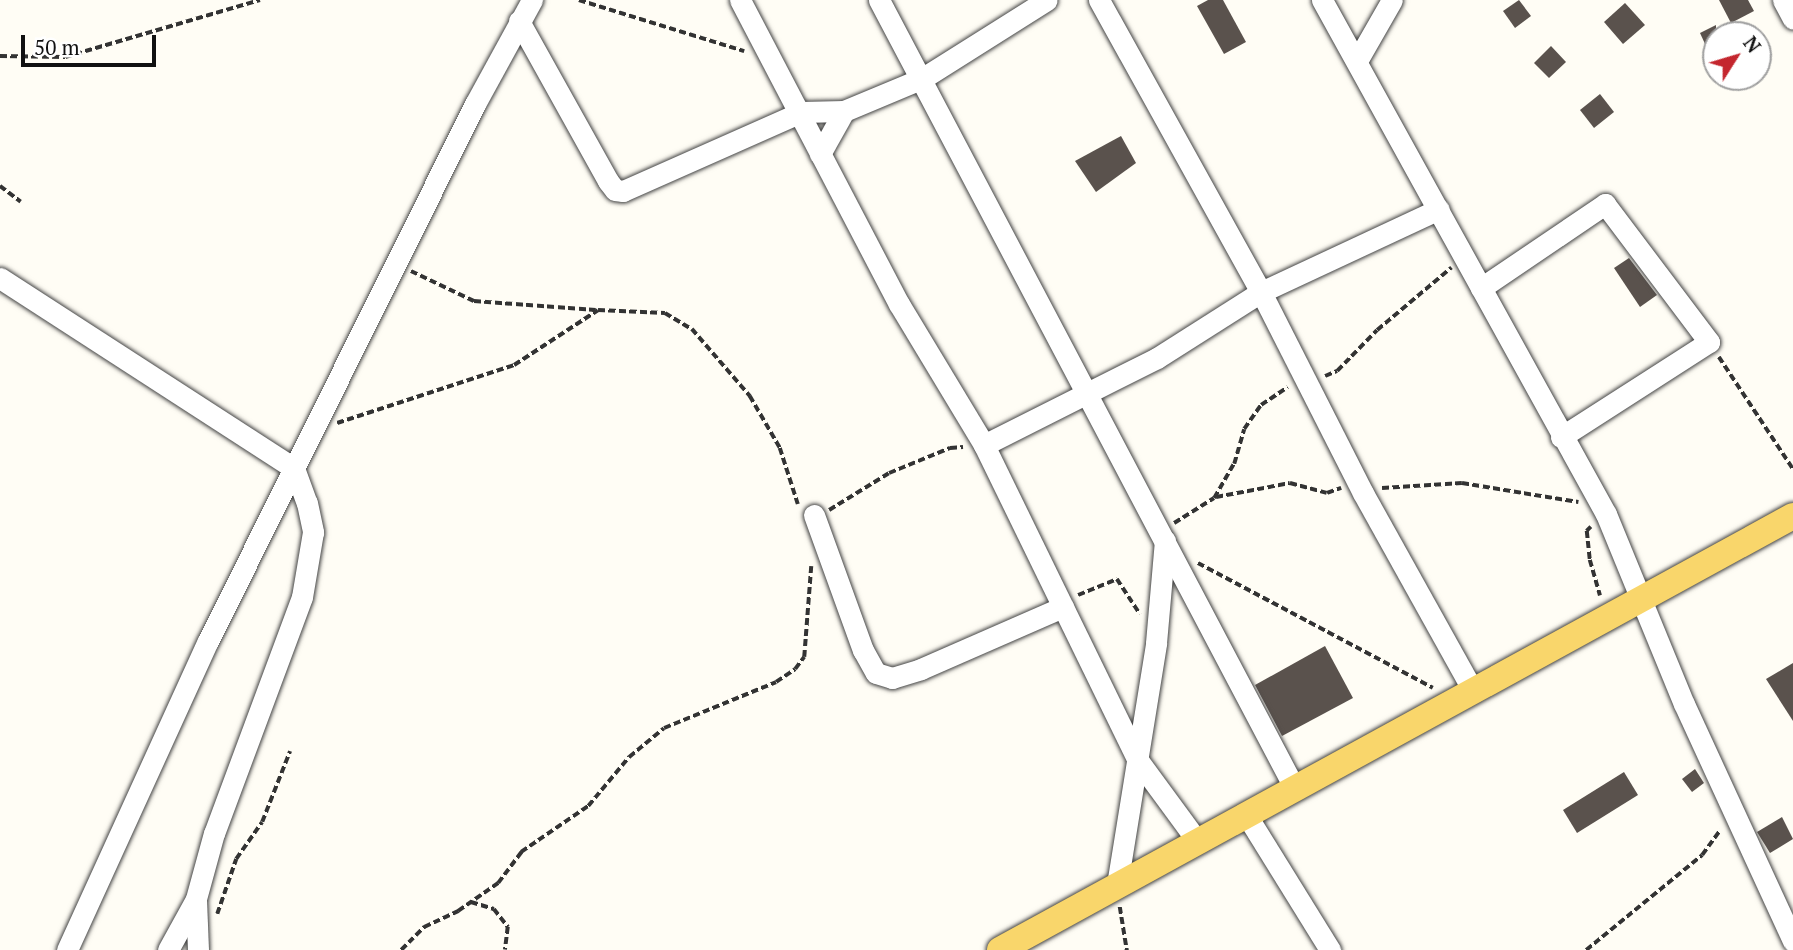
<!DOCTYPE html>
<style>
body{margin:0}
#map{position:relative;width:1793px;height:950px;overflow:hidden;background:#fffdf5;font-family:"PT Serif",serif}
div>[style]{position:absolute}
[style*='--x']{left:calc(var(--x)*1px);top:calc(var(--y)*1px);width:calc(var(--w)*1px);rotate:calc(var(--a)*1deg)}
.building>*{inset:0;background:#5a524d}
.path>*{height:3.5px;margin-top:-1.75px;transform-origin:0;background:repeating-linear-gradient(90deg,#333 0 7px,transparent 0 10.5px)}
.roads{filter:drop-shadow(0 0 2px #444) drop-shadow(0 0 2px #444)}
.minor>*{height:21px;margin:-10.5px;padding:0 10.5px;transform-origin:10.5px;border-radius:10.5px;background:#fff}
.major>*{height:26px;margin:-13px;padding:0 13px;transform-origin:13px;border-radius:13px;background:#f9d66b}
span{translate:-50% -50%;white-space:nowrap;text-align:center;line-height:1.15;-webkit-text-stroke:7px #fff;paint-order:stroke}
.north{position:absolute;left:1702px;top:21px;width:70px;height:70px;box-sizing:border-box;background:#fff;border:2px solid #a0a0a0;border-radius:50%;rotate:53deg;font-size:19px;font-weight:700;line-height:28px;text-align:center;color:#111}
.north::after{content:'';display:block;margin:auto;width:24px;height:32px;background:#c4262e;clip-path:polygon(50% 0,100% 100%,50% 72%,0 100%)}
.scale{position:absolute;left:21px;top:35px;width:135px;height:32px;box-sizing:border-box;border:4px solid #111;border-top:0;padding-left:9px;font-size:21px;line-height:24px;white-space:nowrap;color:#111;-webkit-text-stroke:5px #fff;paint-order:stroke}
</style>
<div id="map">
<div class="building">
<div style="clip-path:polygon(1208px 0,1223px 0,1246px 42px,1224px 54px,1197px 6px)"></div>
<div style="clip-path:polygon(1519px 0,1531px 16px,1515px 28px,1503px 11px)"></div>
<div style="clip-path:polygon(1719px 0,1748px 0,1754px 11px,1731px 23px)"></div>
<div style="clip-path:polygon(1625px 3px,1645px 25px,1623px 44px,1604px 22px)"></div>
<div style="clip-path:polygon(1716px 25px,1716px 68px,1700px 33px)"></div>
<div style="clip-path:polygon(1551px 46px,1566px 62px,1549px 78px,1534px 63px)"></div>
<div style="clip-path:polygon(1600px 94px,1614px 112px,1594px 128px,1580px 110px)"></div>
<div style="clip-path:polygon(1121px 136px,1136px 163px,1096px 192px,1075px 161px)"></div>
<div style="clip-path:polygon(1629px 258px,1657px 295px,1640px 307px,1614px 268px)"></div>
<div style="clip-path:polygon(1325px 646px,1353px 698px,1282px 736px,1255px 685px)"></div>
<div style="clip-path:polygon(1793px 663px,1793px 721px,1766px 679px)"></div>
<div style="clip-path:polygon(1695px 769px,1704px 783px,1692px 792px,1682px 779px)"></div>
<div style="clip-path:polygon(1624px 772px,1638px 795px,1577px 833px,1563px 810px)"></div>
<div style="clip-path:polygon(1782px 817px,1793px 839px,1770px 853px,1757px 832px)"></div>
</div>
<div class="path">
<div style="--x:579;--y:0;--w:173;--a:17.2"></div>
<div style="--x:0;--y:56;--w:65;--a:0.9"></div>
<div style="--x:65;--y:57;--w:203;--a:-16.3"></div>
<div style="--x:0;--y:186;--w:26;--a:37"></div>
<div style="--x:411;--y:271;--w:70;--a:25.5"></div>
<div style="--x:474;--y:301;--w:122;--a:4.2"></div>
<div style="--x:1719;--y:357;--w:134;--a:56.5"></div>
<div style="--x:1325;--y:376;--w:13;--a:-23"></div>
<div style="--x:1337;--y:371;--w:57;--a:-45.7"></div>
<div style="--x:1377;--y:330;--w:97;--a:-40"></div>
<div style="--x:337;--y:423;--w:186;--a:-18.1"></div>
<div style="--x:514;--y:365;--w:100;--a:-33.2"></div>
<div style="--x:598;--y:310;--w:67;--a:2.6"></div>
<div style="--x:665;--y:313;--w:31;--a:31"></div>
<div style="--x:692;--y:329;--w:89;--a:49.1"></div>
<div style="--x:750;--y:396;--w:60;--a:60"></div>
<div style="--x:780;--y:448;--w:59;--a:72.2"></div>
<div style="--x:1382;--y:488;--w:80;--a:-3.6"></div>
<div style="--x:1462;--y:483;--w:118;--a:9.3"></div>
<div style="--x:1216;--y:497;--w:75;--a:-10.7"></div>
<div style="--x:1290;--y:483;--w:38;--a:15"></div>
<div style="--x:1327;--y:493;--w:15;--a:-20"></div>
<div style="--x:829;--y:510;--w:70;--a:-31.7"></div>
<div style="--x:889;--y:473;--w:66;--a:-22.3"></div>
<div style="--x:950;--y:448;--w:13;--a:-4"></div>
<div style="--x:1174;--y:523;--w:47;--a:-32"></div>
<div style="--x:1214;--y:498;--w:39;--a:-60"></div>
<div style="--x:1234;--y:464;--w:36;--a:-74"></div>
<div style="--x:1244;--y:429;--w:29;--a:-55"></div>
<div style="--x:1261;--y:405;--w:32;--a:-34"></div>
<div style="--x:1591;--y:527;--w:6;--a:135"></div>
<div style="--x:1587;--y:531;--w:29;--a:84"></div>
<div style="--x:1590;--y:560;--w:37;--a:74"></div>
<div style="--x:1198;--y:563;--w:266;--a:28"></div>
<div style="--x:1078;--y:595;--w:42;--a:-22.3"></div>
<div style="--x:1117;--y:579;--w:42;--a:56.7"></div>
<div style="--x:471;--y:902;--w:24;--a:17"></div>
<div style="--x:494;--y:909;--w:23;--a:52"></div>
<div style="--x:508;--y:927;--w:23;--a:97"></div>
<div style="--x:1120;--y:907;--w:44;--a:80.8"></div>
<div style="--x:217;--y:914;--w:58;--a:-70.9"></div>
<div style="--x:236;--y:859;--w:45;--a:-54.9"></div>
<div style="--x:262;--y:822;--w:76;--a:-68.5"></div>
<div style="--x:401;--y:950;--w:33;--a:-45"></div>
<div style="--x:424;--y:927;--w:38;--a:-25"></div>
<div style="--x:458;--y:911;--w:49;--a:-35"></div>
<div style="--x:498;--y:883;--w:39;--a:-53"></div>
<div style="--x:521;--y:852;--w:81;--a:-34.5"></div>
<div style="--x:588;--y:806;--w:64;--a:-50.1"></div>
<div style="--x:629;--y:757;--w:45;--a:-39.6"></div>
<div style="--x:664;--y:728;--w:121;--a:-22.3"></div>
<div style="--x:776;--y:682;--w:23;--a:-34"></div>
<div style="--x:795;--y:669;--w:15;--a:-53"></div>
<div style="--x:804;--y:657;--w:91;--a:-85.6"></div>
<div style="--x:1586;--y:950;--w:150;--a:-39.3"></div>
<div style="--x:1702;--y:855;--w:31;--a:-54"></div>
</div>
<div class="roads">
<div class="minor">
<div style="--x:740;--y:0;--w:343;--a:62.4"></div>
<div style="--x:899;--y:304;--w:165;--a:58.9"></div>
<div style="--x:984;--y:445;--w:349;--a:64"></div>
<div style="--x:1137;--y:759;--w:103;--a:53.7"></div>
<div style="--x:879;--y:0;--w:892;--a:62.2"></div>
<div style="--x:1099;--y:0;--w:334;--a:61"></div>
<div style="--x:1261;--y:292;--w:196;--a:-25"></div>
<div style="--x:1322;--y:0;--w:587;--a:61.08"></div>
<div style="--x:1606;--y:514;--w:205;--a:67.7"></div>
<div style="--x:1684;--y:704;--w:261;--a:65.3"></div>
<div style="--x:1783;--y:0;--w:21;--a:62"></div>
<div style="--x:519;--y:21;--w:183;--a:60.9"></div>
<div style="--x:608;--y:181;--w:11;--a:52"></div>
<div style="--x:615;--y:190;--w:8;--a:7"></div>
<div style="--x:623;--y:191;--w:195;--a:-23.9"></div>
<div style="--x:801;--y:112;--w:43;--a:-1.3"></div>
<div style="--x:844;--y:111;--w:86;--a:-22.7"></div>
<div style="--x:923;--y:78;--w:146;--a:-32.2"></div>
<div style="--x:1357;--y:61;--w:70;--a:-60.2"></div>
<div style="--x:820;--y:154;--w:49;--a:-60.8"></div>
<div style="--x:0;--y:278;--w:350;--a:32.9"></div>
<div style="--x:294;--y:468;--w:37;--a:70"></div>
<div style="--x:307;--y:503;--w:30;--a:78"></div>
<div style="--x:313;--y:532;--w:66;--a:99.6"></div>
<div style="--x:302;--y:597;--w:252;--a:110.4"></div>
<div style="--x:214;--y:833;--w:68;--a:105.3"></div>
<div style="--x:196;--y:899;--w:58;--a:118.8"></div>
<div style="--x:1481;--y:288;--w:150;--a:-34.1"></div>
<div style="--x:1605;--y:204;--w:173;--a:53"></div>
<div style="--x:1709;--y:342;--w:176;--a:147.3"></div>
<div style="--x:984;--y:445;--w:194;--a:-26.7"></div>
<div style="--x:1157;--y:358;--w:123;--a:-32.4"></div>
<div style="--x:1261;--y:292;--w:225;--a:63.1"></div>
<div style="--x:1363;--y:493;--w:227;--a:60.9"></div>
<div style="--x:814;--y:515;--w:144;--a:70.1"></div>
<div style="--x:863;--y:650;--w:26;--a:61"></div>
<div style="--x:876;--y:673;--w:17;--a:17"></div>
<div style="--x:892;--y:678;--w:30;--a:-17"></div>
<div style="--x:921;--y:669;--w:155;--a:-23.6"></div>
<div style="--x:1247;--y:816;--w:158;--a:58.2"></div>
<div style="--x:1117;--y:885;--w:245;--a:-80.8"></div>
<div style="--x:1156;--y:643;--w:103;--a:-85"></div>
<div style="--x:196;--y:900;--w:50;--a:87.7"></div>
<div style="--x:67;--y:950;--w:340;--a:-65.5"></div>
<div style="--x:208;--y:641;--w:600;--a:-63.56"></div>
<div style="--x:475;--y:104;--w:119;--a:-61.3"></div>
</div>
<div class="major">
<div style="--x:1000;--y:950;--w:904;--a:-28.69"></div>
</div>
</div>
<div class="north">N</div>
<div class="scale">50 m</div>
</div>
